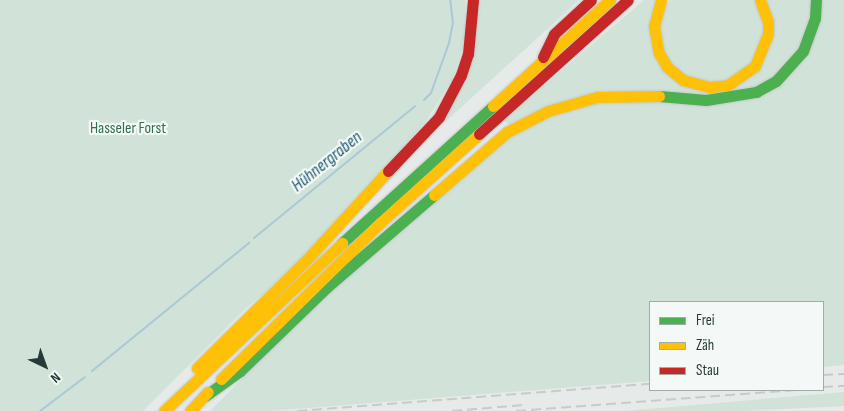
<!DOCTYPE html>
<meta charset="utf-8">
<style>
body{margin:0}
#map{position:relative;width:844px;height:411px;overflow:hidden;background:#e6eae8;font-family:"Sofia Sans Condensed",sans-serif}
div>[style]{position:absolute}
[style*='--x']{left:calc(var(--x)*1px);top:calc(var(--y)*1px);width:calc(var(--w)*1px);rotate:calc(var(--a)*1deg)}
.green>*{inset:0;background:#d1e2d8}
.stream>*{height:2px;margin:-1px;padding:0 1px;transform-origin:1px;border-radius:1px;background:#aac9d4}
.roads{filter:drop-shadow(0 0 1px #c2c9c8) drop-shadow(0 0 1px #c2c9c8)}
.fast>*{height:11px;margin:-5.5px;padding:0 5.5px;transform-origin:5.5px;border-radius:5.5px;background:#4caf50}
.slow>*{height:11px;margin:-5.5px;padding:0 5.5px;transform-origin:5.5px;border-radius:5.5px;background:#ffc107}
.jam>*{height:11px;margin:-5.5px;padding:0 5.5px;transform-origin:5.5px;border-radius:5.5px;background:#c62828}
.rail>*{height:2px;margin-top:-1px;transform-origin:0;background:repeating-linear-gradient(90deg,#c7cbca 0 10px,transparent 0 15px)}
span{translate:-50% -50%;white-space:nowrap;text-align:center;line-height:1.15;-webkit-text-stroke:4.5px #f4f9f7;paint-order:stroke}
.park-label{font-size:16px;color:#336e51}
.water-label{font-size:18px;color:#255b71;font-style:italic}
.legend{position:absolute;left:649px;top:301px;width:175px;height:90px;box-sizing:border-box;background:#f4f9f7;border:1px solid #a1adab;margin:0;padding:6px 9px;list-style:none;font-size:15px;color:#253b38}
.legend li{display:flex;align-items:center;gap:10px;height:25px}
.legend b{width:25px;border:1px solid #a1adab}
.north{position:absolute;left:20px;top:341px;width:50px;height:50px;-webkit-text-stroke:4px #f4f9f7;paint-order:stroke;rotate:138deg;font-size:14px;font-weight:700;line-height:20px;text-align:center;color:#253b38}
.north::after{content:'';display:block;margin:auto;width:18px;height:22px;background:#253b38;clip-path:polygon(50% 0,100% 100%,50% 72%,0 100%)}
</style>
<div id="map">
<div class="green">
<div style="clip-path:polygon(0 0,465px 0,466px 21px,464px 43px,453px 78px,426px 121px,384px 171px,284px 276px,245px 309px,143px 411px,0 411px)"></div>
<div style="clip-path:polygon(477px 0,579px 0,445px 122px,473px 49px)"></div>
<div style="clip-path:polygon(644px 0,654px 0,662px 13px,670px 0,844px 0,844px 365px,823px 367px,823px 302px,650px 302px,650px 381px,270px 411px,210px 411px,330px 290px,515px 132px,504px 120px)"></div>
<div style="clip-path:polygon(844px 392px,844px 406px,742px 411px,625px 411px)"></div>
</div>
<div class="stream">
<div style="--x:424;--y:100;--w:10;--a:-45"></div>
<div style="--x:431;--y:93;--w:53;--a:-70.2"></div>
<div style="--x:449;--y:43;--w:20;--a:-79"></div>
<div style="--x:453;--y:23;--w:23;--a:-97"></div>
<div style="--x:254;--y:238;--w:208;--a:-39.3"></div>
<div style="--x:92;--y:371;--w:203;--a:-39.2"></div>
<div style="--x:40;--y:411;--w:56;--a:-37.1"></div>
</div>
<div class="roads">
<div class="fast">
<div style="--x:659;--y:96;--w:47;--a:4.9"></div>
<div style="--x:706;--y:100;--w:51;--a:-9.1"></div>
<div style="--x:756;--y:92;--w:23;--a:-29"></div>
<div style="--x:776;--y:81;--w:40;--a:-48"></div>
<div style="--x:803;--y:51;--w:35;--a:-70"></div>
<div style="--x:815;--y:18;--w:18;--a:-87"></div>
<div style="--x:342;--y:243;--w:204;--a:-42.2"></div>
<div style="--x:205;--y:396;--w:43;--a:-35.5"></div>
<div style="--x:240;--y:371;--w:121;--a:-44"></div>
<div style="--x:327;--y:287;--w:141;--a:-40.7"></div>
</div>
<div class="slow">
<div style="--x:661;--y:0;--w:27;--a:105"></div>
<div style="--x:654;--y:26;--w:27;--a:80"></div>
<div style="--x:659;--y:53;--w:16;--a:60"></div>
<div style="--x:667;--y:67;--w:21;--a:39"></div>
<div style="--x:683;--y:80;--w:28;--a:15"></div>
<div style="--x:710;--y:87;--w:18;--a:-6"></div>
<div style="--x:728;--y:85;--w:33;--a:-35"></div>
<div style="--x:755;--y:66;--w:35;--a:-68"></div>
<div style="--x:768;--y:34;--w:12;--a:-90"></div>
<div style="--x:768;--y:22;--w:23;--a:-110"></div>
<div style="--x:493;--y:106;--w:158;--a:-42.2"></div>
<div style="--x:434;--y:195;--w:96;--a:-40.8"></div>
<div style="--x:507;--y:132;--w:46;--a:-27.1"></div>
<div style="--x:548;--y:111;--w:51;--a:-15.9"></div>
<div style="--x:597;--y:97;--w:62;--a:-0.9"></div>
<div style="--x:197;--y:368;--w:159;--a:-44.7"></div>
<div style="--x:310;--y:256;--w:115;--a:-47.5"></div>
<div style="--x:221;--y:379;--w:224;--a:-44.5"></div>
<div style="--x:381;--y:222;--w:132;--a:-41.9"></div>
<div style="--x:164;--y:411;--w:245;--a:-43.3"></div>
<div style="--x:190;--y:411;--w:26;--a:-47"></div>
</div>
<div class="jam">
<div style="--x:543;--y:57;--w:25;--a:-64"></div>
<div style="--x:554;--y:34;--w:50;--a:-42.6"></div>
<div style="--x:479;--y:134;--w:200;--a:-42"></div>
<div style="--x:388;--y:171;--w:74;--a:-46.6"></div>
<div style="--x:439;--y:117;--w:47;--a:-62.4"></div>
<div style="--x:461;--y:75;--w:22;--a:-72"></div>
<div style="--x:468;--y:54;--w:54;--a:-84.7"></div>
</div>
</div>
<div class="rail">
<div style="--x:823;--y:375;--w:21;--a:-3"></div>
<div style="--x:823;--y:387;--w:21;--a:-3"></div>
<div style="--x:297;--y:411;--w:354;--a:-4.4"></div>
<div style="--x:452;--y:411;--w:72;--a:-4.8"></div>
<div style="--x:516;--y:411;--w:278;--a:-4.3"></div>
</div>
<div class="park-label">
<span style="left:128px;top:129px">Hasseler Forst</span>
</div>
<div class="water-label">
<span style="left:327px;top:162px;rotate:-39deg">Hühnergraben</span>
</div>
<ul class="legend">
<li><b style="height:6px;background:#4caf50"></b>Frei</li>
<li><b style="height:6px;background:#ffc107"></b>Zäh</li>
<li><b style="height:6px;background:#c62828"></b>Stau</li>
</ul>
<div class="north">N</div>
</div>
